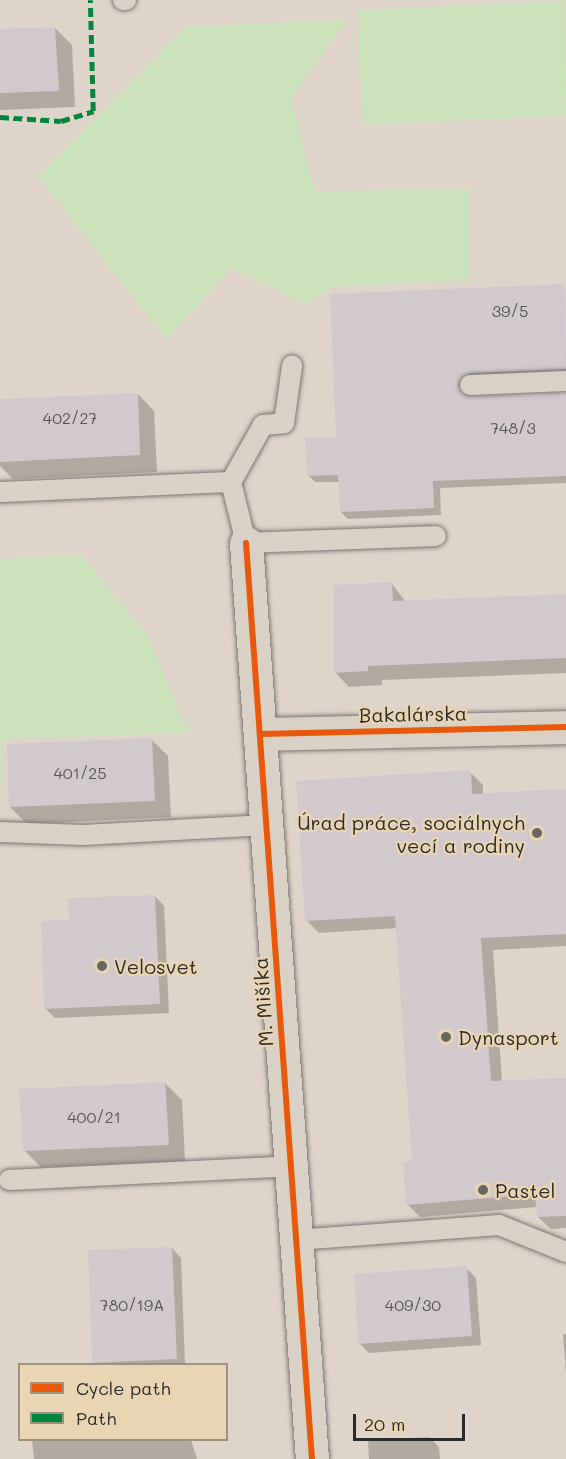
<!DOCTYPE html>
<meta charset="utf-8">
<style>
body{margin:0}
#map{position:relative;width:566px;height:1459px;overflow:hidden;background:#dfd4ca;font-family:Mali,sans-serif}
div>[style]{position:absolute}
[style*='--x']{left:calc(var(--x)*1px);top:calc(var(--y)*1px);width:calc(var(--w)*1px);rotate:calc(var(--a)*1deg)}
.green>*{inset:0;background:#cce2bb}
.shadow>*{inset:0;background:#0003}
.building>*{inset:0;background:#d2c9cd}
.roads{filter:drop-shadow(0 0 2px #7c7773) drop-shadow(0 0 2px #7c7773)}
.service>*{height:20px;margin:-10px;padding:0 10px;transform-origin:10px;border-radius:10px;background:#d9d1c6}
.minor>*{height:33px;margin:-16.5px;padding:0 16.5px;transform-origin:16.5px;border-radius:16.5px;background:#d9d1c6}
.quiet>*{height:4.5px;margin-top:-2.25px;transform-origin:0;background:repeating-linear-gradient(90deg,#00873e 0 9px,transparent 0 13.5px)}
.cycleway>*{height:6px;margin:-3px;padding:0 3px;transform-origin:3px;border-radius:3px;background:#e8590c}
.dots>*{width:16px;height:16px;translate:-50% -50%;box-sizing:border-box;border:3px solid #ead5b3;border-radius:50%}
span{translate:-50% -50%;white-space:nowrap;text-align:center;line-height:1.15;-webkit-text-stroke:4.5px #ead5b3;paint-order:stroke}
.number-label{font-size:16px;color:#585657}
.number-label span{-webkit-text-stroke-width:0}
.street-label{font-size:20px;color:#2b2b2b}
.poi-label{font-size:20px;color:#2b2b2b}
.right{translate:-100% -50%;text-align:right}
.left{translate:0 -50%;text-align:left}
.legend{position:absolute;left:18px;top:1363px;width:210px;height:78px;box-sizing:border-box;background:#ead5b3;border:2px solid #9e917d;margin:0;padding:8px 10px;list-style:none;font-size:18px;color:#2b2b2b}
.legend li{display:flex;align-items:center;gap:12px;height:30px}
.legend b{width:30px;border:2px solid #9e917d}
.scale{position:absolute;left:353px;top:1414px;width:112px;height:27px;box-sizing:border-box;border:3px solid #2b2b2b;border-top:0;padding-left:8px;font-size:18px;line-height:21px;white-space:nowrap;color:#2b2b2b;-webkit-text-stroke:4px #ead5b3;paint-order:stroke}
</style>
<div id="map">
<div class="green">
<div style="clip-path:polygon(564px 1px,566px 116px,363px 125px,358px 10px)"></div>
<div style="clip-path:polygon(347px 20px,291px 98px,314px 191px,469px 189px,469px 280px,332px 287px,305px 304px,232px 268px,166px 339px,38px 176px,187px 26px)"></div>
<div style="clip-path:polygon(81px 555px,147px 635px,189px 733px,2px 739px,0 823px,0 559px)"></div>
</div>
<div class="shadow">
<div style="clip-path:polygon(55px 28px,72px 45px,75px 107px,0 110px,0 31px)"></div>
<div style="clip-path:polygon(564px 285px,566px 376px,465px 394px,470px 399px,566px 394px,566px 483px,440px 488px,441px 515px,348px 519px,341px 512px,339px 482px,315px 482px,308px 475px,338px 438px)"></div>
<div style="clip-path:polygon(138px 394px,154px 411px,157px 472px,13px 479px,0 466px,0 400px)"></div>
<div style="clip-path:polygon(392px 584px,406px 602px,566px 596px,566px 673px,382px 680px,382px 685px,349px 687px,335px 672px)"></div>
<div style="clip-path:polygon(151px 739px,168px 756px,171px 817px,27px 824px,10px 807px)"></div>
<div style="clip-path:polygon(470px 772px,483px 785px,483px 795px,566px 791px,566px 946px,493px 950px,502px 1082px,566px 1079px,566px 1228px,551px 1229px,538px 1217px,537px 1207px,420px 1217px,407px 1204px,413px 1162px,398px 928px,319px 933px,306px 920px)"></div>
<div style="clip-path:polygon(155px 896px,164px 906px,169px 1013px,55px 1018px,45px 1008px)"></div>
<div style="clip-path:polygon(165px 1083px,182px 1100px,185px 1161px,41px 1167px,24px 1150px)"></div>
<div style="clip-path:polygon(172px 1248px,181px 1258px,185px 1364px,96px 1364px)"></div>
<div style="clip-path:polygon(466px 1268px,476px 1278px,481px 1345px,369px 1353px,360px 1344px)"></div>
<div style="clip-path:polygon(563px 1334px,566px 1334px,566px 1374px)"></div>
<div style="clip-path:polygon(429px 1437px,439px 1447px,440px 1459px,369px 1459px,368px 1441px)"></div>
<div style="clip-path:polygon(32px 1440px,191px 1440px,197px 1459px,34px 1459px)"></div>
</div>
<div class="building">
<div style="clip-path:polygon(55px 27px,59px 91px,0 93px,0 29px)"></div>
<div style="clip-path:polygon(564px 284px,566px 369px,470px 373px,458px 385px,471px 397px,566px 393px,566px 476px,433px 481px,434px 508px,340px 512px,338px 475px,307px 476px,305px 438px,336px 437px,330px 294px)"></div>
<div style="clip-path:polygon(138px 393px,140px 455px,0 462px,0 399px)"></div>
<div style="clip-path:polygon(392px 582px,393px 601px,566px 594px,566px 658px,368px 666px,368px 671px,334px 673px,334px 585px)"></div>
<div style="clip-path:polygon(152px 738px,155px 801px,9px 807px,7px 744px)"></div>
<div style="clip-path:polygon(471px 770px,472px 794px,566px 789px,566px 934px,481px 938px,491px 1081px,566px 1078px,566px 1216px,537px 1217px,535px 1194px,406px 1205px,403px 1162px,412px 1161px,395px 916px,305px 921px,296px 781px)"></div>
<div style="clip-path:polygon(155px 895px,160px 1004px,44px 1009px,41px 921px,69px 920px,68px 898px)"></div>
<div style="clip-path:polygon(165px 1082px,169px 1145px,23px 1151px,19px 1089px)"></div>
<div style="clip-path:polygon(172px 1247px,177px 1359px,92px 1363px,88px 1250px)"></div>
<div style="clip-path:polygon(467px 1266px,472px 1336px,358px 1344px,354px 1274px)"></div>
</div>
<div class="roads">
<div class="service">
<div style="--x:123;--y:0;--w:3;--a:0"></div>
<div style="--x:470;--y:385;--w:96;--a:-2.4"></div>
<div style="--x:231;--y:482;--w:65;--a:-60.7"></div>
<div style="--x:263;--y:425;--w:21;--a:-5"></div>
<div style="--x:284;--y:423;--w:58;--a:-82"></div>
<div style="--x:0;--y:492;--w:231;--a:-2.5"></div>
<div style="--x:231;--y:482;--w:63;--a:76.2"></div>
<div style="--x:246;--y:543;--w:190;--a:-2.1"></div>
<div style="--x:0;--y:832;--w:83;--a:2.1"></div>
<div style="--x:83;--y:835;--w:184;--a:-3.1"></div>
<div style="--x:9;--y:1180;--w:283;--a:-2.8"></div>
<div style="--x:296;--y:1240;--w:204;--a:-4.2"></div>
<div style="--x:499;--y:1225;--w:72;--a:21.9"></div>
</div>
<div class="minor">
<div style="--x:246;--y:543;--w:918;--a:85.88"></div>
<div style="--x:260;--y:734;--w:306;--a:-1.3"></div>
</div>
</div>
<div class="quiet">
<div style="--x:0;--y:117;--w:61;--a:3.8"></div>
<div style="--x:61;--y:121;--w:34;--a:-17"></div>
<div style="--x:93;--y:111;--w:111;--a:-91.5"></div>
</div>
<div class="cycleway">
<div style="--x:246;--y:543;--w:918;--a:85.88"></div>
<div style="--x:260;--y:734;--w:306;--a:-1.3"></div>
</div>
<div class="dots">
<div style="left:537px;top:833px;background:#6a6663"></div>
<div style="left:102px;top:966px;background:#6a6663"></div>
<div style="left:446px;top:1037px;background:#6a6663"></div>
<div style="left:483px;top:1190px;background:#6a6663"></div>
</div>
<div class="number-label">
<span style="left:510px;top:311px">39/5</span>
<span style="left:70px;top:418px">402/27</span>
<span style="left:513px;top:428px">748/3</span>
<span style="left:80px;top:773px">401/25</span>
<span style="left:94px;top:1117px">400/21</span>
<span style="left:132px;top:1305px">780/19A</span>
<span style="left:413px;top:1305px">409/30</span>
</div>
<div class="street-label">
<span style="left:413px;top:714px;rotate:-1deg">Bakalárska</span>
<span style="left:263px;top:1002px;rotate:-94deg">M. Mišíka</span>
</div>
<div class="poi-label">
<span class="right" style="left:525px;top:834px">Úrad práce, sociálnych<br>vecí a rodiny</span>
<span class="left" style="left:114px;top:966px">Velosvet</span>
<span class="left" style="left:458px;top:1037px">Dynasport</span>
<span class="left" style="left:495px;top:1190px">Pastel</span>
</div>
<ul class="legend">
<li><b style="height:8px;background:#e8590c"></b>Cycle path</li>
<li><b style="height:8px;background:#00873e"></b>Path</li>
</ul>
<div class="scale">20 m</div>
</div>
